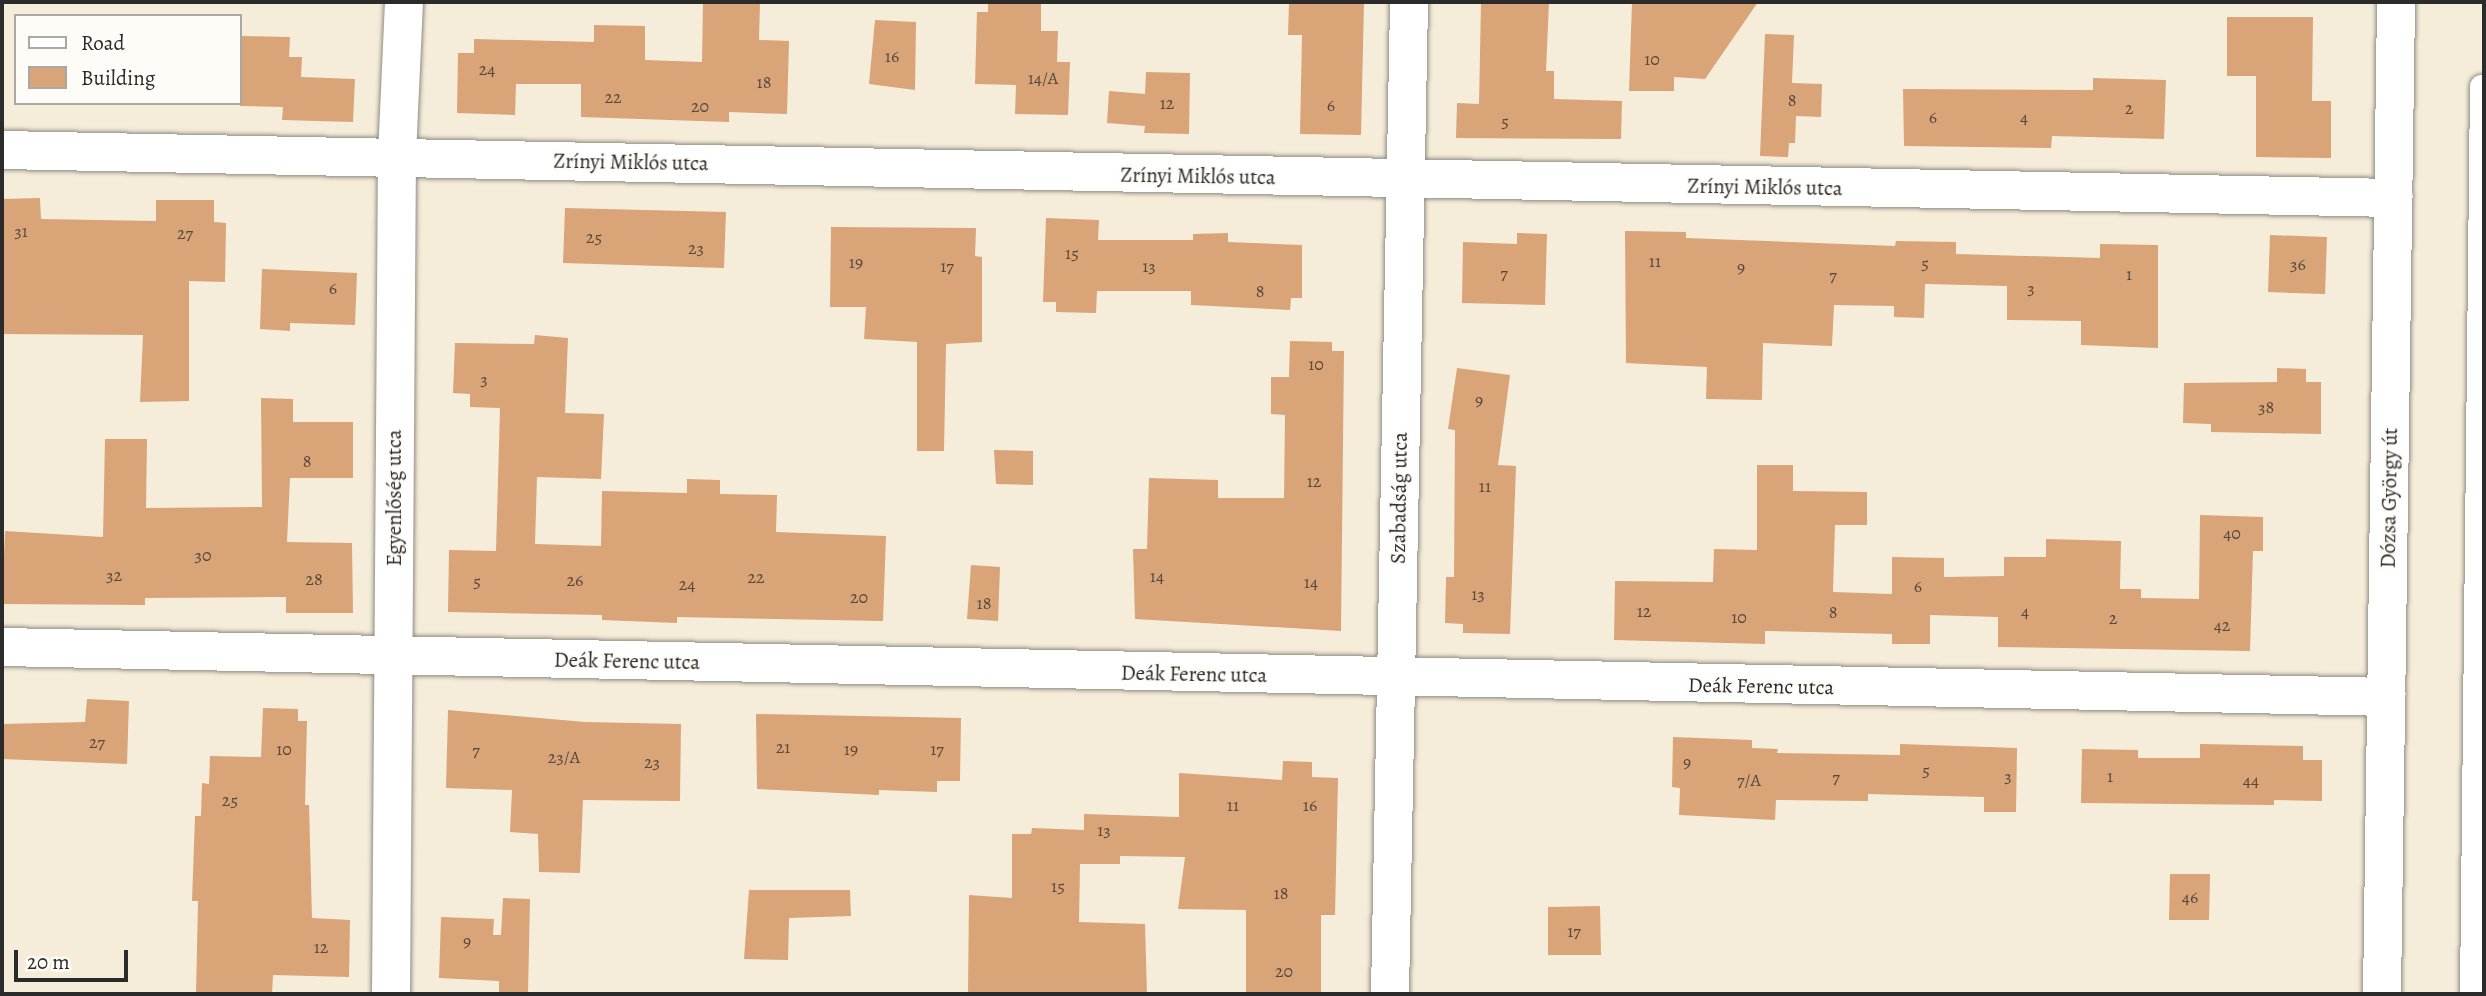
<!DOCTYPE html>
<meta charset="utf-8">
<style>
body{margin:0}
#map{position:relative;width:2486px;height:996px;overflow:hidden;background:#f5edda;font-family:Alegreya,serif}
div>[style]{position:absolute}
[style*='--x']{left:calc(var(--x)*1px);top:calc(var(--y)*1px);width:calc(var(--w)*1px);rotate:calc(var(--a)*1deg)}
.building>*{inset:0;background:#d9a477}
.roads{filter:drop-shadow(0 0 2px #908c82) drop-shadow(0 0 2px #908c82)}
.service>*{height:23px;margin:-11.5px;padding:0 11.5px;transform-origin:11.5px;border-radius:11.5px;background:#fff}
.minor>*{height:38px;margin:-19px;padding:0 19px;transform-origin:19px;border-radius:19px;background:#fff}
.tertiary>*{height:38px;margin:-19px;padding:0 19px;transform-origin:19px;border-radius:19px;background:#fff}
span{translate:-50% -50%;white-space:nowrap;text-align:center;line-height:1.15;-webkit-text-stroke:5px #fdfcf7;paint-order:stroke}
.number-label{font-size:18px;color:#56493e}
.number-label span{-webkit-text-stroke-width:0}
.street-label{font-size:21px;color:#2b2b2b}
.frame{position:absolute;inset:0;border:4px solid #2b2b2b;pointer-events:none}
.legend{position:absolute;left:14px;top:14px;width:228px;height:91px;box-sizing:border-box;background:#fdfcf7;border:2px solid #a9a8a5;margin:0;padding:9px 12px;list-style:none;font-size:21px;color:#2b2b2b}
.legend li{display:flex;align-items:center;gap:14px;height:35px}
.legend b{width:35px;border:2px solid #a9a8a5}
.scale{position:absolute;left:14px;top:950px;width:114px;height:32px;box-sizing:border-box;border:4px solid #2b2b2b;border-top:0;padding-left:9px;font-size:21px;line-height:24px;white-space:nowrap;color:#2b2b2b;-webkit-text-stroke:5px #fdfcf7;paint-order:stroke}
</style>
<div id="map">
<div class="building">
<div style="clip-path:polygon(703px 2px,760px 2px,759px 40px,789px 41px,787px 114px,729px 112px,729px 122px,581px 117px,581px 84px,516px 84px,515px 115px,457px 113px,458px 53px,474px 53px,474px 39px,594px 42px,594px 25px,645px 26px,645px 60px,702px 62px)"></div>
<div style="clip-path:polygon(988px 2px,1041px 2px,1041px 31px,1058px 31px,1057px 62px,1070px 62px,1068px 115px,1015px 114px,1016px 85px,975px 84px,977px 12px,988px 12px)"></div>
<div style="clip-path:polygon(1289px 2px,1364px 2px,1361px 135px,1300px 134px,1302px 35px,1288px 35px)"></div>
<div style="clip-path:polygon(1481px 2px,1549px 2px,1546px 71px,1554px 71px,1554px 99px,1622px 101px,1621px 139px,1456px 138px,1457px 103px,1479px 104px)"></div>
<div style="clip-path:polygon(1632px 2px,1758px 2px,1705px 79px,1674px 77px,1674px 91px,1629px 91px)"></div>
<div style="clip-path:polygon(2227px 17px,2313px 17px,2312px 101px,2331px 101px,2331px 158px,2256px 157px,2256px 76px,2227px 76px)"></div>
<div style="clip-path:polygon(875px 20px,916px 22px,915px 90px,869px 84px)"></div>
<div style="clip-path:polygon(1765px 34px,1794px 35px,1792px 83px,1822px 84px,1821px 117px,1796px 116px,1795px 143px,1789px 143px,1788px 157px,1760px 156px)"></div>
<div style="clip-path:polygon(240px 36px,290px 37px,289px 57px,302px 57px,301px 77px,355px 79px,353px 122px,282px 120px,283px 107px,240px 106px)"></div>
<div style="clip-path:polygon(1146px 72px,1190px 73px,1189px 134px,1144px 133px,1145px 126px,1107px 123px,1109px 91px,1145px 94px)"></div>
<div style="clip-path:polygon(2093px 78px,2166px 80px,2164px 139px,2052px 136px,2051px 148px,1904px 146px,1903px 89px,2093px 90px)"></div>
<div style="clip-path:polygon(40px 198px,41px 219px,156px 221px,156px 200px,214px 200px,214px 222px,226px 223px,225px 282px,189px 281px,189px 401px,140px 402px,143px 335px,2px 334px,2px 199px)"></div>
<div style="clip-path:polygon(565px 208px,726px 212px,724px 268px,563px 263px)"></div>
<div style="clip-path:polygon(1046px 218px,1099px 220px,1098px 240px,1193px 240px,1193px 234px,1228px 233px,1228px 242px,1302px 245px,1302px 298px,1291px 298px,1290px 310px,1191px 305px,1191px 291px,1097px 291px,1096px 313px,1056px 312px,1056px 302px,1043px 302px)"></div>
<div style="clip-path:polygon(831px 227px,976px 228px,975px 256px,982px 257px,982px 342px,946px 344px,944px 451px,917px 451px,917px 342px,864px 339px,866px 307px,830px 307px)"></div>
<div style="clip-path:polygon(1625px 231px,1686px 232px,1686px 238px,1895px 246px,1896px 241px,1956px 242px,1956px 254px,2100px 258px,2100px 244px,2158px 245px,2158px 348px,2081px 345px,2081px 321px,2007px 320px,2007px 286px,1925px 284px,1924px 318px,1894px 317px,1894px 306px,1834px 305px,1832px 346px,1763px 343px,1762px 400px,1706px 399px,1707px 367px,1626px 363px)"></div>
<div style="clip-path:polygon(1517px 233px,1547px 234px,1545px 305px,1462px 303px,1463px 242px,1517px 244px)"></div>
<div style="clip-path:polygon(2270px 235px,2327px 237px,2325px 294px,2268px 292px)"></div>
<div style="clip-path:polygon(262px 269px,357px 273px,355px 325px,290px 323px,290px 331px,260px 329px)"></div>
<div style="clip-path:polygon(535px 335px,568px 338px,565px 413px,604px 414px,601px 479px,537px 477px,535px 544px,601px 546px,602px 491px,687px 493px,687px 479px,720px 480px,720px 494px,777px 495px,776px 532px,886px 536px,883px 621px,677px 617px,677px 623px,602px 620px,602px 615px,448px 612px,449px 550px,496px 551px,500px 408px,470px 407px,470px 394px,453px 393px,455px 343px,534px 344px)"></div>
<div style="clip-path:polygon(1290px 341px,1332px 342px,1332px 351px,1344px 351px,1341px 631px,1135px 619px,1133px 549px,1147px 549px,1149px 478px,1218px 480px,1218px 498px,1284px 498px,1285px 415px,1271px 414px,1271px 377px,1289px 377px)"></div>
<div style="clip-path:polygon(1457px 368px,1510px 375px,1498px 465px,1516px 466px,1510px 634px,1463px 633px,1463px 624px,1445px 623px,1446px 577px,1454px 577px,1455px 430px,1448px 429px)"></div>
<div style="clip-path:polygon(2277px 368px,2306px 369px,2306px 382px,2321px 382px,2321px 434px,2211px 432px,2211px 424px,2183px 423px,2184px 383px,2277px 382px)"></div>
<div style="clip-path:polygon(261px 398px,293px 399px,293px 422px,353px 422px,353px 478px,290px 478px,287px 542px,352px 543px,353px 613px,286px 613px,286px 597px,276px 597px,145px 598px,145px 605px,2px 604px,5px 531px,103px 537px,105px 439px,147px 439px,146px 508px,262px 507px)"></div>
<div style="clip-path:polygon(994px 450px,1033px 451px,1033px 485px,996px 484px)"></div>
<div style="clip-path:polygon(1757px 465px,1793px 465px,1793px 491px,1867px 492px,1867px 525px,1835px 525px,1833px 592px,1892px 594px,1892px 557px,1944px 558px,1944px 577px,2004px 576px,2004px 557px,2046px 557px,2046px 539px,2121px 541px,2120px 589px,2141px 589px,2141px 598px,2199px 599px,2200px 515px,2263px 517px,2263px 551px,2253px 551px,2250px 651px,1998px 647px,1998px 617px,1930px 615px,1930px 644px,1892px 644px,1892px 634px,1765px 631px,1765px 644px,1614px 640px,1615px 581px,1713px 582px,1714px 549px,1757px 550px)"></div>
<div style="clip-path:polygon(971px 565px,1000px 567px,998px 621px,967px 619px)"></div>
<div style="clip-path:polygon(87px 699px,129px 701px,127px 764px,2px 759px,2px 724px,85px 722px)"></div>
<div style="clip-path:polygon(263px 708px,298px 709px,298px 721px,307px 721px,305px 805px,309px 805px,312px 918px,350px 920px,349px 977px,273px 975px,272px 994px,196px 994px,198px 901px,192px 901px,195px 816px,201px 816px,202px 783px,209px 784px,210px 756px,261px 757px)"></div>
<div style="clip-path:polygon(448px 710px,585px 722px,681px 724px,680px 801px,583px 800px,580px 873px,539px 872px,538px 834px,510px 832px,512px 790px,446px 788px)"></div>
<div style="clip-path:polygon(756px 714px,961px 718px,960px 781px,937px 781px,937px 792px,879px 790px,879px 795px,757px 789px)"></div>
<div style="clip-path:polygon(1673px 737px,1752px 740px,1752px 748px,1778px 749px,1777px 753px,1900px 755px,1900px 744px,2017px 748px,2016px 812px,1984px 812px,1984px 797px,1868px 794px,1868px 801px,1776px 800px,1775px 820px,1679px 815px,1680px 788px,1672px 787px)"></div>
<div style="clip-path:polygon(2200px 744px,2303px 746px,2303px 760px,2322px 760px,2322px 801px,2274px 800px,2274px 805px,2081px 803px,2082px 749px,2138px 750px,2138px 758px,2200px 758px)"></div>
<div style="clip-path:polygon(1283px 761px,1312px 762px,1312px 777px,1338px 778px,1335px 915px,1321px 915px,1321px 994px,1246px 994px,1246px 910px,1178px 909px,1185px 857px,1120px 856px,1120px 864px,1080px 864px,1079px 922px,1145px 924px,1147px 994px,968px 994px,969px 895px,1012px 898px,1012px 834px,1031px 834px,1032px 828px,1084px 830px,1084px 814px,1179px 817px,1179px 773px,1282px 780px)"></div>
<div style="clip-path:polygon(2170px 874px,2210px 874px,2209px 920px,2169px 920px)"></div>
<div style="clip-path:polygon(749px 890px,850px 890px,851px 916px,789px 918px,788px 960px,744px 959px)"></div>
<div style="clip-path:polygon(503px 898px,530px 899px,528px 994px,499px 994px,499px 981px,439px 978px,441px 917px,494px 919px,493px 935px,501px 935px)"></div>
<div style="clip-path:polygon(1600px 906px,1601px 955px,1548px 955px,1548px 907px)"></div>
</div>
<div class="roads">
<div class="service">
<div style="--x:2471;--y:994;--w:908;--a:-89.37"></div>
</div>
<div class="minor">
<div style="--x:2;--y:150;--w:2392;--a:1.15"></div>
<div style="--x:2;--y:647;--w:2385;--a:1.2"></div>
<div style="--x:391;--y:994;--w:838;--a:-89.59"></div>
<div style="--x:397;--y:156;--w:154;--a:-87.4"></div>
<div style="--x:1390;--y:994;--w:992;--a:-88.9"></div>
</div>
<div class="tertiary">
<div style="--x:2382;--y:994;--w:992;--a:-89.19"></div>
</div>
</div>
<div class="number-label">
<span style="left:892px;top:56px">16</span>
<span style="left:1652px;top:59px">10</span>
<span style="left:487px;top:69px">24</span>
<span style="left:1043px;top:78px">14/A</span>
<span style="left:764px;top:82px">18</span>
<span style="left:613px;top:97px">22</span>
<span style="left:1792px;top:100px">8</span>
<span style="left:1167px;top:103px">12</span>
<span style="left:1331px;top:105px">6</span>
<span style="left:700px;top:106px">20</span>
<span style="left:2129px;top:108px">2</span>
<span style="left:1933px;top:117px">6</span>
<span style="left:2024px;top:117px">4</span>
<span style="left:1505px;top:121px">5</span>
<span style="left:21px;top:231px">31</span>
<span style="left:185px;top:233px">27</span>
<span style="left:594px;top:237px">25</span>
<span style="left:696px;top:248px">23</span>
<span style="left:1072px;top:253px">15</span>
<span style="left:1655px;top:261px">11</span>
<span style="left:856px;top:262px">19</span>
<span style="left:1925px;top:263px">5</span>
<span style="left:2298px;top:264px">36</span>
<span style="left:947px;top:266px">17</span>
<span style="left:1149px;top:266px">13</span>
<span style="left:1741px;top:267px">9</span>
<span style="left:1504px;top:273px">7</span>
<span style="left:2129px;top:274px">1</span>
<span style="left:1833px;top:275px">7</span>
<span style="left:333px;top:288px">6</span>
<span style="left:2031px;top:288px">3</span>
<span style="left:1260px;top:291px">8</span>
<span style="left:1316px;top:364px">10</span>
<span style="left:484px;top:379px">3</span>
<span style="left:1479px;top:400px">9</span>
<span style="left:2266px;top:407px">38</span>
<span style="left:307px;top:461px">8</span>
<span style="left:1314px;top:481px">12</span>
<span style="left:1485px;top:486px">11</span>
<span style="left:2232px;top:533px">40</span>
<span style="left:203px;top:555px">30</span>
<span style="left:114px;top:575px">32</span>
<span style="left:1157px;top:576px">14</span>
<span style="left:756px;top:577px">22</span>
<span style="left:314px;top:579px">28</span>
<span style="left:575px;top:580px">26</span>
<span style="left:477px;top:581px">5</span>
<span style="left:1311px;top:582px">14</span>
<span style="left:687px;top:584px">24</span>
<span style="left:1918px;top:586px">6</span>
<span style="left:1478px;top:594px">13</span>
<span style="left:859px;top:597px">20</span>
<span style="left:984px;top:603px">18</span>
<span style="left:1644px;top:611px">12</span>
<span style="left:2025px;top:611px">4</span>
<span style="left:1833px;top:612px">8</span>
<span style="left:1739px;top:617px">10</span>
<span style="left:2113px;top:618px">2</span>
<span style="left:2222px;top:625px">42</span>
<span style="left:97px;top:742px">27</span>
<span style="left:783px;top:747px">21</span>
<span style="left:284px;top:749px">10</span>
<span style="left:851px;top:749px">19</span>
<span style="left:937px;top:749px">17</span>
<span style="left:476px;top:750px">7</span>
<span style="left:564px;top:757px">23/A</span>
<span style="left:652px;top:762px">23</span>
<span style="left:1687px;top:762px">9</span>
<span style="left:1926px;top:770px">5</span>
<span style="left:2008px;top:776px">3</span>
<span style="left:2110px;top:776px">1</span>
<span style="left:1836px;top:777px">7</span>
<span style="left:1749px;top:780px">7/A</span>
<span style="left:2251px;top:780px">44</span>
<span style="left:230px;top:800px">25</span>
<span style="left:1233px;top:805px">11</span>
<span style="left:1310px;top:805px">16</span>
<span style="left:1104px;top:830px">13</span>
<span style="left:1058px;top:886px">15</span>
<span style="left:1281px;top:893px">18</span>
<span style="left:2190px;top:897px">46</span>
<span style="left:1574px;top:931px">17</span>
<span style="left:467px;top:941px">9</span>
<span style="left:321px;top:947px">12</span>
<span style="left:1284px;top:971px">20</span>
</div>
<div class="street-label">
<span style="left:631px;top:162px;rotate:1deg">Zrínyi Miklós utca</span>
<span style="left:1198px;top:176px;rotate:1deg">Zrínyi Miklós utca</span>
<span style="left:1765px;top:187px;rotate:1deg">Zrínyi Miklós utca</span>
<span style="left:394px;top:498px;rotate:-90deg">Egyenlőség utca</span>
<span style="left:1399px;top:498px;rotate:-89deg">Szabadság utca</span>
<span style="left:2389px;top:498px;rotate:-89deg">Dózsa György út</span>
<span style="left:627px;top:661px;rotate:1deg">Deák Ferenc utca</span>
<span style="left:1194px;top:674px;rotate:1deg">Deák Ferenc utca</span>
<span style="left:1761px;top:686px;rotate:1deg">Deák Ferenc utca</span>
</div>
<div class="frame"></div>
<ul class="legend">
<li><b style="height:9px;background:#fff"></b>Road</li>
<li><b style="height:19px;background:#d9a477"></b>Building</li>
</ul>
<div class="scale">20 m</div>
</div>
